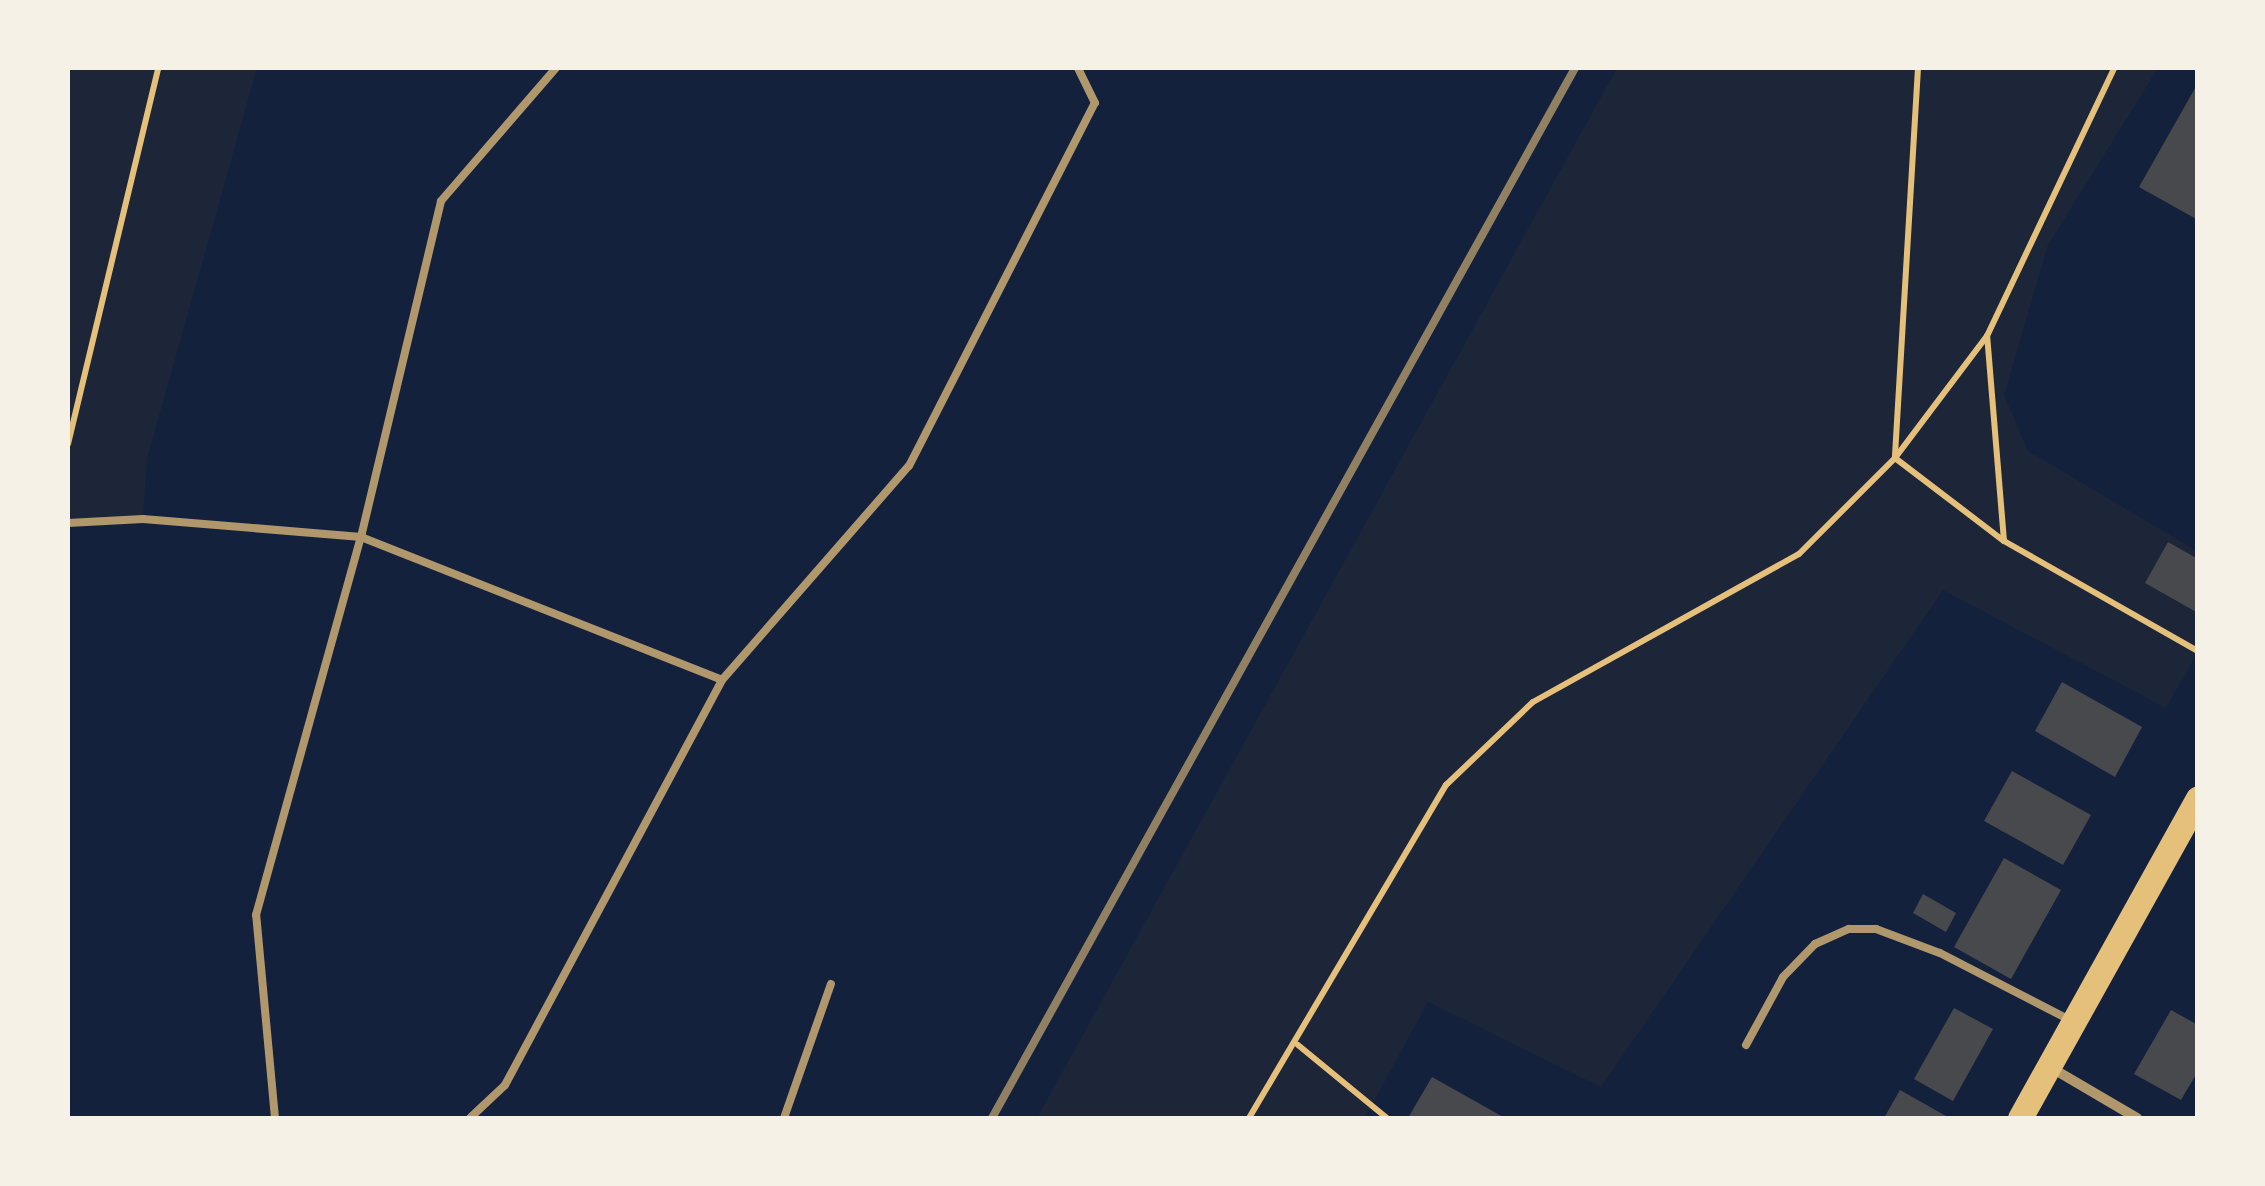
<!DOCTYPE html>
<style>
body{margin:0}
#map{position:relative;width:2265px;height:1186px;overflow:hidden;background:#14213d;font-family:Karla,sans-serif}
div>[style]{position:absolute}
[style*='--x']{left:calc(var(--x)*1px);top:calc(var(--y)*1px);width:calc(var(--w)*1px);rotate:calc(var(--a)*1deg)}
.green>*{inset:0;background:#1d2539}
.building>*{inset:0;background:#48494c}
.path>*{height:6px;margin:-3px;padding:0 3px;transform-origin:3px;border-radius:3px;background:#e5c07b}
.service>*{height:8px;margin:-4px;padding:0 4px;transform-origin:4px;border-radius:4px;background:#b1986c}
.minor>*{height:10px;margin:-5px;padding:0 5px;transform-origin:5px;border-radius:5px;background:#b1986c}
.primary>*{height:25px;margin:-12.5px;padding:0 12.5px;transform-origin:12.5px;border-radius:12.5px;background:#e5c07b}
.rail>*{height:8px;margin:-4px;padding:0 4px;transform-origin:4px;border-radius:4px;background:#918062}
span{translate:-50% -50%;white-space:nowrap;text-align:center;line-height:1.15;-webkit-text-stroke:9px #f6f1e7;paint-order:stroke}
.frame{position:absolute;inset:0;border:70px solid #f6f1e7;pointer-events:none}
</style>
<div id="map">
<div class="green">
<div style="clip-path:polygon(68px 68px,257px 68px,147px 459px,143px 519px,68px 523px)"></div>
<div style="clip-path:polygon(1617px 68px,2158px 68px,2048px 245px,2004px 395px,2028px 451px,2197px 551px,2197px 653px,2166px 708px,1943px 590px,1601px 1087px,1428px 1002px,1365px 1118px,1037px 1118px)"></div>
</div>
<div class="building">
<div style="clip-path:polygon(2198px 83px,2198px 220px,2139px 187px)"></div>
<div style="clip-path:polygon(2168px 542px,2198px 559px,2198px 613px,2145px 583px)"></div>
<div style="clip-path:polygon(2062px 682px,2142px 727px,2115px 777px,2035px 731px)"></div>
<div style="clip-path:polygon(2012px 771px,2091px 815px,2063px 865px,1984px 821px)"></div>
<div style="clip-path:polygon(2004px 858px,2061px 890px,2011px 979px,1954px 947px)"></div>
<div style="clip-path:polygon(1923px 894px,1956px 913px,1946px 932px,1913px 913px)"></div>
<div style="clip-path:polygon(1954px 1008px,1993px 1029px,1953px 1101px,1914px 1079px)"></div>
<div style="clip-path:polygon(2171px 1010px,2198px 1025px,2198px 1071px,2181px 1100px,2134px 1074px)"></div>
<div style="clip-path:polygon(1432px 1077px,1505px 1118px,1408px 1118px)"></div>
<div style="clip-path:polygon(1900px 1090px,1946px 1116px,1944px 1118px,1884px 1118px)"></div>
</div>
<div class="path">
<div style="--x:1918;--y:68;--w:391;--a:93.4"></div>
<div style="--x:1895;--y:458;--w:137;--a:37.3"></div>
<div style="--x:2004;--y:541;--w:223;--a:29.6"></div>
<div style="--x:68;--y:444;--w:387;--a:-76.5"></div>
<div style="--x:2004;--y:541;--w:206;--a:-94.7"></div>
<div style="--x:1987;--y:336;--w:297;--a:-64.6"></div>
<div style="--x:1298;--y:1045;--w:115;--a:39.4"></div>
<div style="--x:1249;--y:1118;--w:387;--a:-59.4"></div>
<div style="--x:1446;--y:785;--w:120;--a:-43.7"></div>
<div style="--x:1533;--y:702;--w:304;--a:-29.1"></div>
<div style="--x:1799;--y:554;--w:136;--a:-45"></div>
<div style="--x:1895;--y:458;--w:153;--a:-53"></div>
</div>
<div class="service">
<div style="--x:68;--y:523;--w:75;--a:-3.1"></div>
<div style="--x:143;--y:519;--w:219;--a:4.7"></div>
<div style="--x:361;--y:537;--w:388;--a:21.6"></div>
<div style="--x:1746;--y:1045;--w:77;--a:-61.4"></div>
<div style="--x:1783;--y:977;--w:46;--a:-45.9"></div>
<div style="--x:1815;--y:944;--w:37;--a:-24"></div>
<div style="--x:1849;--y:929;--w:27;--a:0"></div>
<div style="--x:1876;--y:929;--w:68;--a:20.6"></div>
<div style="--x:1940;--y:953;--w:144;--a:27.3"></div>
<div style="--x:275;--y:1118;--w:204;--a:-95.3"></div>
<div style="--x:256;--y:915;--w:392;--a:-74.5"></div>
<div style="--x:361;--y:537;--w:345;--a:-76.6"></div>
<div style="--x:441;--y:201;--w:176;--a:-49.2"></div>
<div style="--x:470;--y:1118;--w:48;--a:-43.3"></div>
<div style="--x:505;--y:1085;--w:459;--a:-61.8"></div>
<div style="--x:722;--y:680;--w:284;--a:-48.9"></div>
<div style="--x:909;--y:466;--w:408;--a:-62.9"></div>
<div style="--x:1095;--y:103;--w:39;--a:-116"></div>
<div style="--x:784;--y:1118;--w:142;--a:-70.7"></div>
</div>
<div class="minor">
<div style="--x:2050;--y:1067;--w:101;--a:30.4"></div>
</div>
<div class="primary">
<div style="--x:2020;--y:1118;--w:366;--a:-60.9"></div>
</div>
<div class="rail">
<div style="--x:992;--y:1118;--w:1201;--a:-60.96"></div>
</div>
<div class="frame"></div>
</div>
